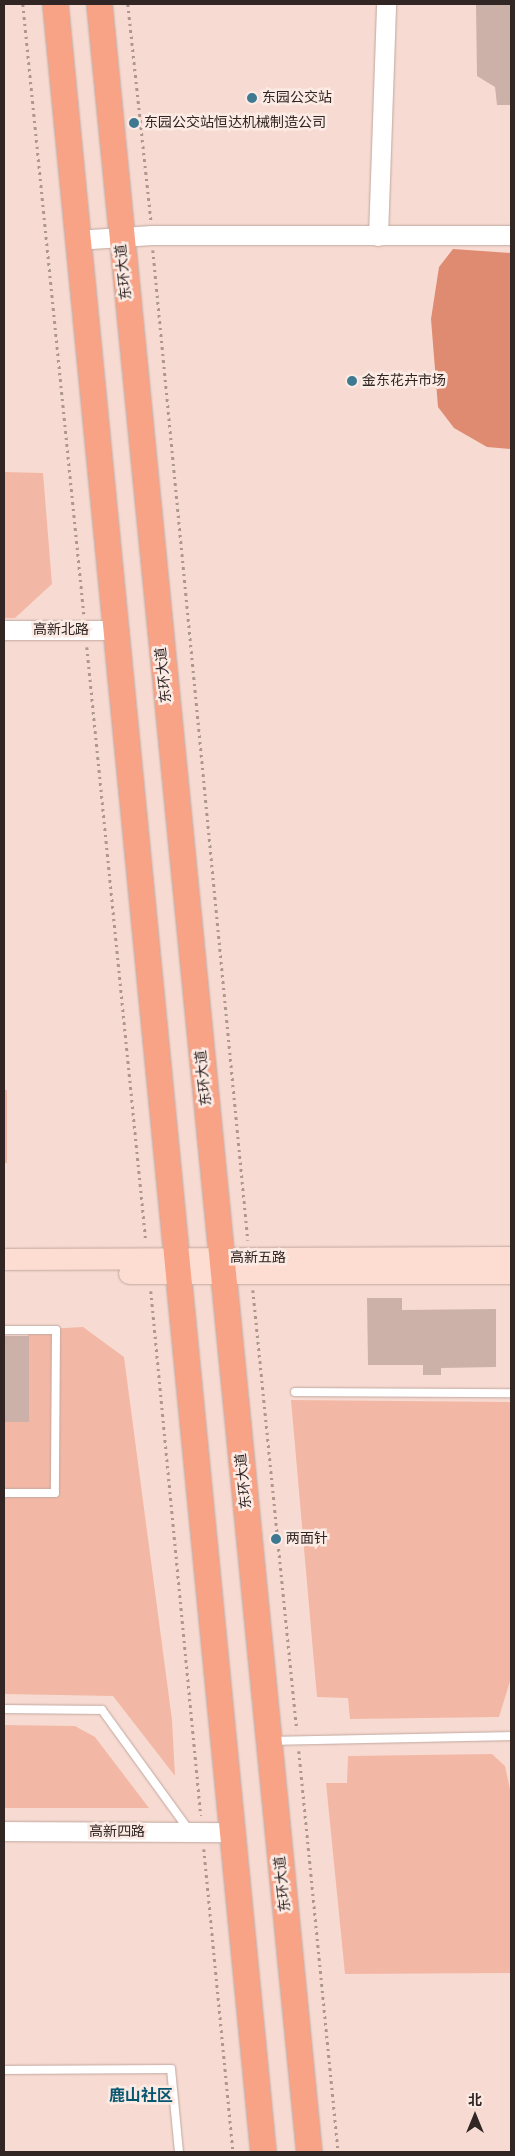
<!DOCTYPE html>
<meta charset="utf-8">
<style>
body{margin:0}
#map{position:relative;width:515px;height:2156px;overflow:hidden;background:#f7dbd2;font-family:"Source Sans 3","Noto Sans SC",sans-serif}
div>[style]{position:absolute}
[style*='--x']{left:calc(var(--x)*1px);top:calc(var(--y)*1px);width:calc(var(--w)*1px);rotate:calc(var(--a)*1deg)}
.green>*{inset:0;background:#f3b8a5}
.forest>*{inset:0;background:#df8b71}
.building>*{inset:0;background:#ccb1a8}
.path>*{height:2.5px;margin-top:-1.25px;transform-origin:0;background:repeating-linear-gradient(90deg,#ad9790 0 2.5px,transparent 0 6.5px)}
.roads{filter:drop-shadow(0 0 1px #c2a79f) drop-shadow(0 0 1px #c2a79f)}
.service>*{height:8px;margin:-4px;padding:0 4px;transform-origin:4px;border-radius:4px;background:#fff}
.tertiary>*{height:19px;margin:-9.5px;padding:0 9.5px;transform-origin:9.5px;border-radius:9.5px;background:#fff}
.secondary>*{height:21px;margin:-10.5px;padding:0 10.5px;transform-origin:10.5px;border-radius:10.5px;background:#fddcd2}
.trunk>*{height:25px;margin:-12.5px;padding:0 12.5px;transform-origin:12.5px;border-radius:12.5px;background:#f8a286}
.dots>*{width:14px;height:14px;translate:-50% -50%;box-sizing:border-box;border:2px solid #fcebe5;border-radius:50%}
span{translate:-50% -50%;white-space:nowrap;text-align:center;line-height:1.15;-webkit-text-stroke:5px #fcebe5;paint-order:stroke}
.poi-label{font-size:14px;color:#312623}
.left{translate:0 -50%;text-align:left}
.street-label{font-size:14px;color:#312623}
.quarter-label{font-size:16px;color:#065670;font-weight:700}
.frame{position:absolute;inset:0;border:5px solid #312623;pointer-events:none}
.north{position:absolute;left:450px;top:2091px;width:50px;height:50px;-webkit-text-stroke:4px #fcebe5;paint-order:stroke;rotate:0deg;font-size:14px;font-weight:700;line-height:20px;text-align:center;color:#312623}
.north::after{content:'';display:block;margin:auto;width:18px;height:22px;background:#312623;clip-path:polygon(50% 0,100% 100%,50% 72%,0 100%)}
</style>
<div id="map">
<div class="green">
<div style="clip-path:polygon(4px 472px,43px 473px,52px 584px,15px 618px,4px 618px)"></div>
<div style="clip-path:polygon(4px 1090px,7px 1090px,7px 1163px,4px 1163px)"></div>
<div style="clip-path:polygon(83px 1327px,124px 1357px,172px 1720px,175px 1776px,113px 1696px,4px 1694px,4px 1422px,29px 1421px,28px 1330px)"></div>
<div style="clip-path:polygon(291px 1400px,511px 1402px,511px 1678px,499px 1717px,350px 1719px,348px 1698px,317px 1697px)"></div>
<div style="clip-path:polygon(4px 1725px,75px 1726px,95px 1737px,149px 1808px,4px 1808px)"></div>
<div style="clip-path:polygon(492px 1754px,505px 1766px,511px 1794px,511px 1973px,345px 1974px,326px 1783px,347px 1783px,348px 1756px)"></div>
</div>
<div class="forest">
<div style="clip-path:polygon(453px 249px,511px 253px,511px 449px,487px 447px,454px 428px,438px 407px,431px 319px,439px 267px)"></div>
</div>
<div class="building">
<div style="clip-path:polygon(476px 4px,511px 4px,511px 105px,497px 105px,495px 87px,477px 76px)"></div>
<div style="clip-path:polygon(367px 1298px,402px 1298px,402px 1310px,496px 1309px,496px 1367px,441px 1368px,441px 1375px,423px 1375px,423px 1365px,368px 1365px)"></div>
<div style="clip-path:polygon(4px 1336px,29px 1336px,29px 1422px,4px 1422px)"></div>
</div>
<div class="path">
<div style="--x:23;--y:4;--w:613;--a:84.29"></div>
<div style="--x:128;--y:4;--w:217;--a:83.9"></div>
<div style="--x:153;--y:250;--w:995;--a:84.52"></div>
<div style="--x:87;--y:647;--w:597;--a:84.33"></div>
<div style="--x:253;--y:1290;--w:442;--a:84.3"></div>
<div style="--x:151;--y:1291;--w:527;--a:84.56"></div>
<div style="--x:299;--y:1751;--w:403;--a:84.4"></div>
<div style="--x:204;--y:1849;--w:304;--a:84.5"></div>
</div>
<div class="roads">
<div class="service">
<div style="--x:4;--y:1330;--w:52;--a:0"></div>
<div style="--x:56;--y:1330;--w:163;--a:90.4"></div>
<div style="--x:55;--y:1493;--w:51;--a:180"></div>
<div style="--x:295;--y:1392;--w:216;--a:0.3"></div>
<div style="--x:4;--y:1709;--w:98;--a:0.6"></div>
<div style="--x:102;--y:1710;--w:148;--a:54.1"></div>
<div style="--x:271;--y:1741;--w:240;--a:-1.2"></div>
<div style="--x:4;--y:2070;--w:167;--a:-0.3"></div>
<div style="--x:171;--y:2069;--w:83;--a:84.5"></div>
</div>
<div class="tertiary">
<div style="--x:378;--y:236;--w:232;--a:-88"></div>
<div style="--x:76;--y:240;--w:76;--a:-3.8"></div>
<div style="--x:152;--y:235;--w:359;--a:0"></div>
<div style="--x:4;--y:630;--w:114;--a:0"></div>
<div style="--x:4;--y:1831;--w:227;--a:0.3"></div>
</div>
<div class="secondary">
<div style="--x:4;--y:1259;--w:507;--a:-0.23"></div>
<div style="--x:129;--y:1273;--w:382;--a:0"></div>
</div>
<div class="trunk">
<div style="--x:55;--y:4;--w:2158;--a:84.47"></div>
<div style="--x:99;--y:4;--w:2158;--a:84.42"></div>
</div>
</div>
<div class="dots">
<div style="left:252px;top:98px;background:#3e7991"></div>
<div style="left:134px;top:123px;background:#3e7991"></div>
<div style="left:352px;top:381px;background:#3e7991"></div>
<div style="left:276px;top:1539px;background:#3e7991"></div>
</div>
<div class="poi-label">
<span class="left" style="left:262px;top:98px">东园公交站</span>
<span class="left" style="left:144px;top:123px">东园公交站恒达机械制造公司</span>
<span class="left" style="left:362px;top:381px">金东花卉市场</span>
<span class="left" style="left:286px;top:1539px">两面针</span>
</div>
<div class="street-label">
<span style="left:124px;top:272px;rotate:-96deg">东环大道</span>
<span style="left:61px;top:630px">高新北路</span>
<span style="left:164px;top:675px;rotate:-96deg">东环大道</span>
<span style="left:204px;top:1078px;rotate:-96deg">东环大道</span>
<span style="left:258px;top:1258px">高新五路</span>
<span style="left:244px;top:1481px;rotate:-96deg">东环大道</span>
<span style="left:117px;top:1832px">高新四路</span>
<span style="left:283px;top:1884px;rotate:-96deg">东环大道</span>
</div>
<div class="quarter-label">
<span style="left:141px;top:2096px">鹿山社区</span>
</div>
<div class="frame"></div>
<div class="north">北</div>
</div>
